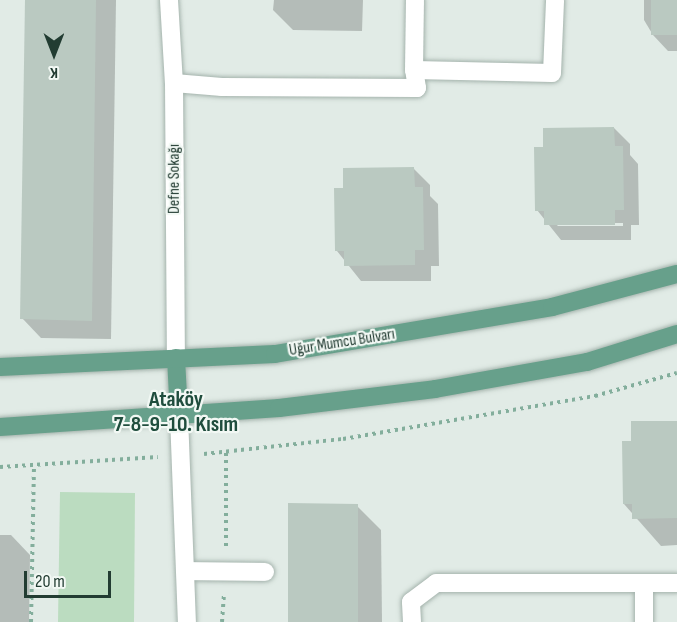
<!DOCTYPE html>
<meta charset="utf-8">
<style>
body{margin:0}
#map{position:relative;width:677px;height:622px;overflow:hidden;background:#e1ebe6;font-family:"Sofia Sans Condensed",sans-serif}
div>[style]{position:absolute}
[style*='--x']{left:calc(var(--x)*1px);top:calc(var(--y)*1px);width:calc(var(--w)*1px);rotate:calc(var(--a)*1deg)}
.green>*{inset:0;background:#bbdcc0}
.shadow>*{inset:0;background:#0003}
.building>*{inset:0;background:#bac9c1}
.path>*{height:4px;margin-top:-2px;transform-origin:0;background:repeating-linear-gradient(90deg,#83ae9c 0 3px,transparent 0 7.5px)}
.roads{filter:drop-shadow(0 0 2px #a4b3ac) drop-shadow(0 0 2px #a4b3ac)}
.minor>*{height:18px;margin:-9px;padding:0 9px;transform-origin:9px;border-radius:9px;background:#fff}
.major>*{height:18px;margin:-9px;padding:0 9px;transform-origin:9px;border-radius:9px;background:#67a08b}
span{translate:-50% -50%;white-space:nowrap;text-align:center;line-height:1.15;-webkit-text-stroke:4.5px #f2f8f4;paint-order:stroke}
.street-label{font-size:16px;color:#223c32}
.district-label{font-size:22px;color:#1f4d3d;font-weight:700}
.north{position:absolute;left:24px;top:24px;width:60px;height:60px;-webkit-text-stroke:4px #f2f8f4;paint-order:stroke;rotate:180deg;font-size:16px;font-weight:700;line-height:24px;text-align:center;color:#223c32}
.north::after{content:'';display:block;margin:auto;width:21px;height:27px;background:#223c32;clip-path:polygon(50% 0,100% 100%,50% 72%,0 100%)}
.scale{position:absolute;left:24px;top:571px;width:87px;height:27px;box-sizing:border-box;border:3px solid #223c32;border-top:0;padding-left:8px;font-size:18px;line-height:21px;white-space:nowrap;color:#223c32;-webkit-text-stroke:4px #f2f8f4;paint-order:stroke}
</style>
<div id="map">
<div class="green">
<div style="clip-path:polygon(60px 492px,135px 493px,134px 622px,58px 622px)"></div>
</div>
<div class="shadow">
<div style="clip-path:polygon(28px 0,116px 0,111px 339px,41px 338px,22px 318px)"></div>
<div style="clip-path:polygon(274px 0,363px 0,362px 31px,293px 30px,273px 10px)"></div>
<div style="clip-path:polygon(644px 0,677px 0,677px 51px,668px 51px,653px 35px,644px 20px)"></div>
<div style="clip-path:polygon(evenodd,614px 128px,630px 144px,630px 155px,638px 164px,639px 225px,631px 225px,631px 240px,561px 240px,537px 210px,545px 148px,614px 128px,555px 223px,623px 223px,623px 226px,558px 226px,555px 223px)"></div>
<div style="clip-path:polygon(414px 169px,430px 185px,430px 196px,438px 204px,439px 266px,431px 266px,431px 281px,361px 281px,337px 251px,345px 189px)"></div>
<div style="clip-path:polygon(677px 422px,677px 545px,661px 546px,624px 504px,632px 442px)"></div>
<div style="clip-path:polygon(357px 506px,381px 530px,382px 622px,289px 622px)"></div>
<div style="clip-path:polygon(0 535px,11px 535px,30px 555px,29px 622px,0 622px)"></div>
</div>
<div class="building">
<div style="clip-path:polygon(25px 0,96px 0,92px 321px,20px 319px)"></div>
<div style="clip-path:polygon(651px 0,677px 0,677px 35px,651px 35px)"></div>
<div style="clip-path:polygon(614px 127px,615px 146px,623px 146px,624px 210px,615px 210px,615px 225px,544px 225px,544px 211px,535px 211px,534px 147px,543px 147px,543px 128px)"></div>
<div style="clip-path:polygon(414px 167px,415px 187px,423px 187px,424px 250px,415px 250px,415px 265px,344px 266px,344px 251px,335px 251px,334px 188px,343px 188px,343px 168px)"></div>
<div style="clip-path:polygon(631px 421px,677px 421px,677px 518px,632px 519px,632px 504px,623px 504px,622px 441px,631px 441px)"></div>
<div style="clip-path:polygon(288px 503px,358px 504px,358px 622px,288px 622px)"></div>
</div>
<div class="path">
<div style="--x:226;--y:453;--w:96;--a:90"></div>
<div style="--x:204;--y:454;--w:140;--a:-6.2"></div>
<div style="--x:343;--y:439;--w:256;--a:-9.7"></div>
<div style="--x:595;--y:396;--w:85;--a:-15.7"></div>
<div style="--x:0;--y:467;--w:158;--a:-3.6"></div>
<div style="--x:31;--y:622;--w:157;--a:-88.9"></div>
<div style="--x:222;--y:622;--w:29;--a:-86"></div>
</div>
<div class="roads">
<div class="minor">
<div style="--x:169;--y:0;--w:83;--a:86.6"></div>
<div style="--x:174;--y:83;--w:275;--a:89.6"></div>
<div style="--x:414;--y:70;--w:70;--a:-89.2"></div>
<div style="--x:174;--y:83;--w:48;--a:4.8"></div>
<div style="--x:222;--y:87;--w:195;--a:0.3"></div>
<div style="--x:417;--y:88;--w:18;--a:-99"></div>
<div style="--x:414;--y:70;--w:138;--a:1.2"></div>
<div style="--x:552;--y:73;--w:73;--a:-87.6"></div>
<div style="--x:179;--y:416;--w:206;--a:87.8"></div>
<div style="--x:187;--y:571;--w:78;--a:0.7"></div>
<div style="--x:412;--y:622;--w:20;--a:-93"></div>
<div style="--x:411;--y:602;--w:31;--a:-37"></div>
<div style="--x:436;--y:583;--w:241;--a:0"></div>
<div style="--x:644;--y:622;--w:39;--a:-90"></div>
</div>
<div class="major">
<div style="--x:176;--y:358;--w:58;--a:87"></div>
<div style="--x:0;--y:367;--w:275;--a:-2.7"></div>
<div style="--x:275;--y:354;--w:281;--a:-9.6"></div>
<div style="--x:552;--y:307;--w:129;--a:-14.8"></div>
<div style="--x:0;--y:427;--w:280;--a:-3.9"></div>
<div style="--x:279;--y:408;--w:157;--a:-6.9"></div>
<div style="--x:435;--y:389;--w:154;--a:-10.1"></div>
<div style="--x:587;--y:362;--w:94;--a:-17.3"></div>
</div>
</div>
<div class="street-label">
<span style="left:175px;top:179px;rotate:-90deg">Defne Sokağı</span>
<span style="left:342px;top:343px;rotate:-9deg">Uğur Mumcu Bulvarı</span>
</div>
<div class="district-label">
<span style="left:176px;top:412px">Ataköy<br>7-8-9-10. Kısım</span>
</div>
<div class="north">K</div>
<div class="scale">20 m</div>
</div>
